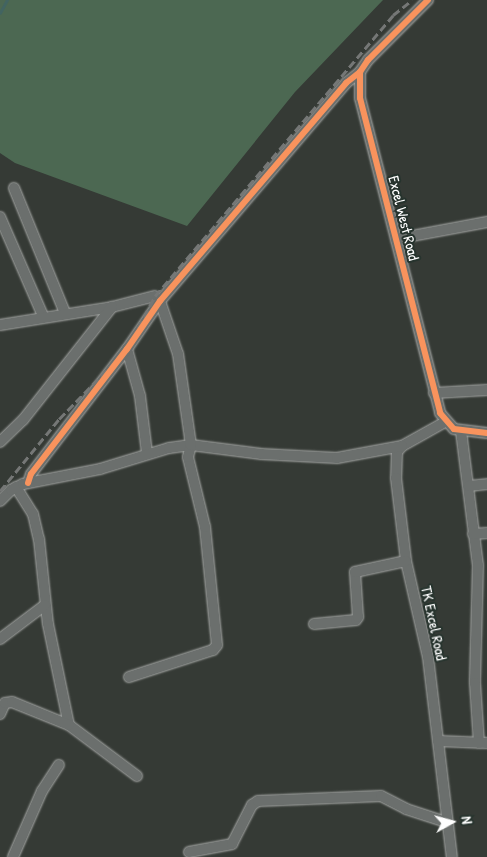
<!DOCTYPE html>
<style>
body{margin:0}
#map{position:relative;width:487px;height:857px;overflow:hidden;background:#353a35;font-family:"Patrick Hand",sans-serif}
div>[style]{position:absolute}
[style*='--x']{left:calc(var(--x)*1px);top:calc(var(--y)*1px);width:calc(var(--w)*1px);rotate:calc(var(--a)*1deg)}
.green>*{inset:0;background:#4c6852}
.stream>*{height:2.5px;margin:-1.25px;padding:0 1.25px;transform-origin:1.25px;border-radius:1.25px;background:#426461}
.roads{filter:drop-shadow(0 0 1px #a4a6a4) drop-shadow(0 0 1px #a4a6a4)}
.minor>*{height:10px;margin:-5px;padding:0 5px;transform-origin:5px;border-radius:5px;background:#6b6f6d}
.rail>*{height:2.5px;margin-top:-1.25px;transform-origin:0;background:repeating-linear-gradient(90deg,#757776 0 8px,transparent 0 12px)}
.cycleway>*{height:6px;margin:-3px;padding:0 3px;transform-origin:3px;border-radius:3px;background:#f8935d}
span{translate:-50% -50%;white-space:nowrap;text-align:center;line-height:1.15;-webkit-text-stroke:4px #26332d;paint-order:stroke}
.street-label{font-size:15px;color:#fff}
.north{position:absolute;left:427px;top:797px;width:50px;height:50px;-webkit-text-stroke:4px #26332d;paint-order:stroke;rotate:83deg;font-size:14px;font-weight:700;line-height:20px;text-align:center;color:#fff}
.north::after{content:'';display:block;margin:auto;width:18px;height:22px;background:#fff;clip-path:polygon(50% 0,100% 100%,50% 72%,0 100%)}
</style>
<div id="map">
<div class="green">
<div style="clip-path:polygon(0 0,383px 0,295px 92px,187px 226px,15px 163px,0 153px)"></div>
</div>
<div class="stream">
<div style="--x:0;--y:13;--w:15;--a:-62"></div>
</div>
<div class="roads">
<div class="minor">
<div style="--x:428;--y:0;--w:85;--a:135"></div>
<div style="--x:368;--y:60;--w:14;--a:124"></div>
<div style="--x:360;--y:72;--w:26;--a:90"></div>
<div style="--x:360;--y:98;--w:325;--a:75.7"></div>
<div style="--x:440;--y:413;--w:21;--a:49"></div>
<div style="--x:454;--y:429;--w:33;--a:7"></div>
<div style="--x:14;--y:188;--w:135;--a:67.8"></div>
<div style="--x:0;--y:217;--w:108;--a:66.5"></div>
<div style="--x:396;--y:239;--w:93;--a:-10.6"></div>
<div style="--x:0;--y:325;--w:113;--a:-9.1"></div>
<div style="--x:112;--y:307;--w:44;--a:-14.3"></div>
<div style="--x:127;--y:349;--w:49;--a:74.5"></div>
<div style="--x:140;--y:396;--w:57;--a:83"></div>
<div style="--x:434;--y:393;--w:53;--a:-3.2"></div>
<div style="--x:445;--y:422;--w:49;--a:150.8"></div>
<div style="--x:402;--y:446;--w:8;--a:130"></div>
<div style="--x:397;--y:452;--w:26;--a:92"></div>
<div style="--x:396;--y:478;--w:84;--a:83.1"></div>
<div style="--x:406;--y:561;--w:98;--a:77.1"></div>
<div style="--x:428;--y:657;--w:201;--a:83.2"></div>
<div style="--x:461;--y:431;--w:135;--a:82.8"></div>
<div style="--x:478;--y:565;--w:118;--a:91.5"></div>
<div style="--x:475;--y:683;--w:60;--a:86.2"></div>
<div style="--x:0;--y:442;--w:32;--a:-44"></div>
<div style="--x:23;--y:420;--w:144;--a:-51.8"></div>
<div style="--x:28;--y:483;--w:9;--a:-72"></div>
<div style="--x:31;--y:474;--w:158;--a:-52.5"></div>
<div style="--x:127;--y:349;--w:58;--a:-55.5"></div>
<div style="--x:160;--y:301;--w:287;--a:-49.5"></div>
<div style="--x:346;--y:83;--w:18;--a:-38"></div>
<div style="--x:469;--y:486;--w:18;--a:-6"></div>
<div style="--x:16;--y:487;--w:32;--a:58"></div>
<div style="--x:33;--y:514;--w:26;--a:77"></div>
<div style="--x:39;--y:539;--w:85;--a:84"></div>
<div style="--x:48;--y:624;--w:103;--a:78.3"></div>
<div style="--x:69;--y:725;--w:85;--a:36.9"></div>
<div style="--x:0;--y:501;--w:16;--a:-45"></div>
<div style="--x:11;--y:490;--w:13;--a:-27"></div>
<div style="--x:23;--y:484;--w:78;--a:-11"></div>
<div style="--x:100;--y:469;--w:72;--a:-16.9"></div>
<div style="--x:169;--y:448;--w:22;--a:-8"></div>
<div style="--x:191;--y:445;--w:71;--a:7.3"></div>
<div style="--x:261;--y:454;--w:76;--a:3"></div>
<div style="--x:337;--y:458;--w:66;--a:-10.5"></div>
<div style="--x:473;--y:534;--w:14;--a:-4"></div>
<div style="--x:314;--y:624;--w:42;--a:-5.4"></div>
<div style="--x:356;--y:620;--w:4;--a:-56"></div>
<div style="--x:358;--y:617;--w:45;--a:-93.8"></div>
<div style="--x:355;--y:572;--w:52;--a:-12.2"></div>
<div style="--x:0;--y:639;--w:56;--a:-37.1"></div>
<div style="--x:129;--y:677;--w:88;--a:-17.8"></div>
<div style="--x:213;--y:650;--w:6;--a:-51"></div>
<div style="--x:217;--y:645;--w:119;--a:-95.8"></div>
<div style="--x:205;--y:527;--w:72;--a:-103.7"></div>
<div style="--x:188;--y:457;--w:12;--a:-76"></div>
<div style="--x:191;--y:445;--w:92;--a:-98.1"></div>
<div style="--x:178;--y:354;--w:56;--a:-108.8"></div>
<div style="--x:0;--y:714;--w:12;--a:-66"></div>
<div style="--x:5;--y:703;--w:7;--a:-8"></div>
<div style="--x:12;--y:702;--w:61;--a:22"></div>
<div style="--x:438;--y:741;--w:49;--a:2.3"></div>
<div style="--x:189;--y:852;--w:44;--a:-10.5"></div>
<div style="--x:232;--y:844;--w:44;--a:-62.9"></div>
<div style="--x:252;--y:805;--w:7;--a:-34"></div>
<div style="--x:258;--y:801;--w:123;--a:-2.3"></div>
<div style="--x:381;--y:796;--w:28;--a:27"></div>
<div style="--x:406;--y:809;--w:42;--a:18"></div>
<div style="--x:13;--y:857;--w:72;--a:-66.3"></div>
<div style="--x:42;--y:791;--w:31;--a:-57"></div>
</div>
</div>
<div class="rail">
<div style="--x:0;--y:491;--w:93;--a:-50.7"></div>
<div style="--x:59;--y:419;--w:98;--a:-45.8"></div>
<div style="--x:127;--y:349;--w:60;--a:-62.2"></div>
<div style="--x:155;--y:296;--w:368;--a:-49.7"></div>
<div style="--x:393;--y:15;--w:24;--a:-38"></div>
</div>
<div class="cycleway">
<div style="--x:428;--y:0;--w:85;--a:135"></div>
<div style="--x:368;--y:60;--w:14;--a:124"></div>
<div style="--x:360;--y:72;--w:26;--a:90"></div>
<div style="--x:360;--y:98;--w:325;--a:75.7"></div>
<div style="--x:440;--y:413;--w:21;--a:49"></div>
<div style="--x:454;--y:429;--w:33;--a:7"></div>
<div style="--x:28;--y:483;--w:9;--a:-72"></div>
<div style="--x:31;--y:474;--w:158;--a:-52.5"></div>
<div style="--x:127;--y:349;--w:58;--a:-55.5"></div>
<div style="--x:160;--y:301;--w:287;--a:-49.5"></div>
<div style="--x:346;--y:83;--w:18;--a:-38"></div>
</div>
<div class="street-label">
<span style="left:404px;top:218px;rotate:76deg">Excel West Road</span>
<span style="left:434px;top:623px;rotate:78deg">TK Excel Road</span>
</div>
<div class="north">N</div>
</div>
